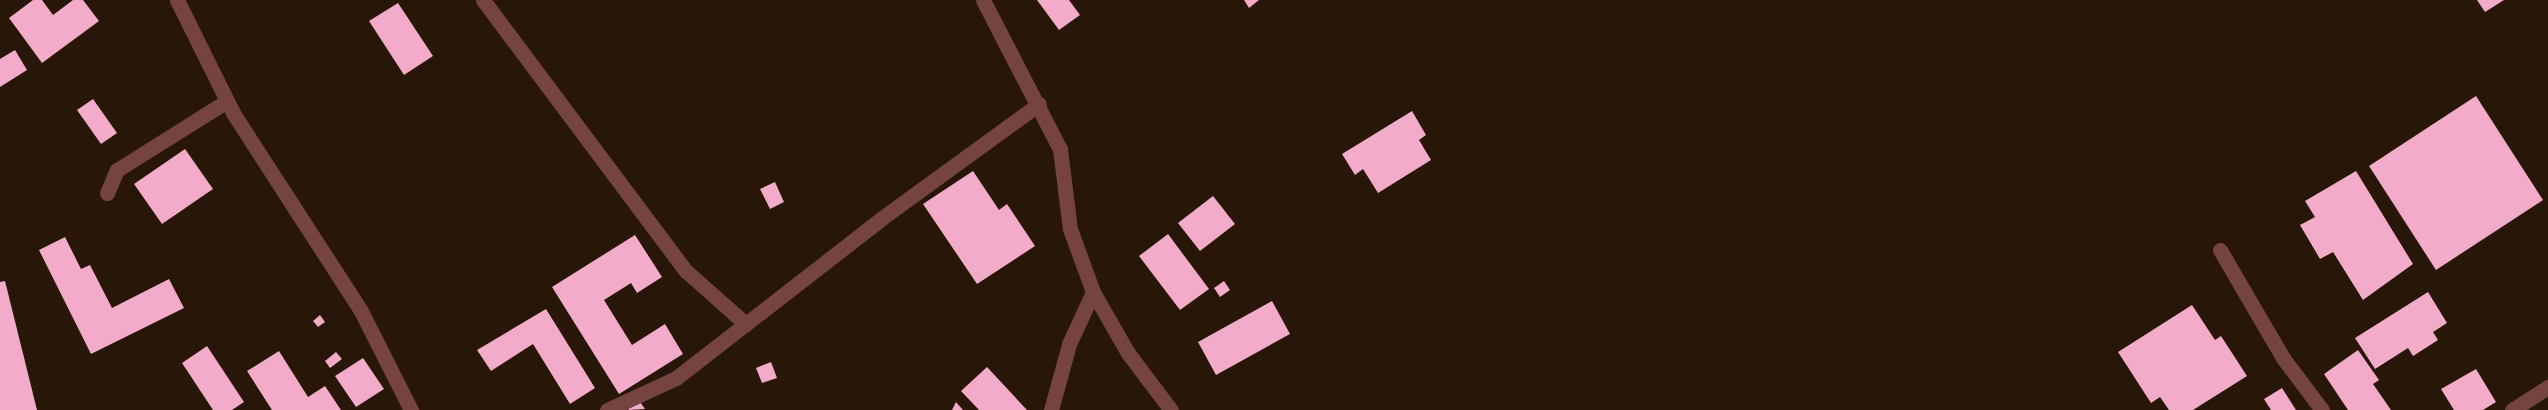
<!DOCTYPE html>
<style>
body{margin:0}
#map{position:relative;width:2548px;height:410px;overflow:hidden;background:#281608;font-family:"Alegreya Sans",sans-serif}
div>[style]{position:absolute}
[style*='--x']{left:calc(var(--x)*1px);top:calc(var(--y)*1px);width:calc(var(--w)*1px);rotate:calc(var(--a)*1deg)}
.building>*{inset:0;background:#f2abc9}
.minor>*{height:15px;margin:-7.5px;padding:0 7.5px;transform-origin:7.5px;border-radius:7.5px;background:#754440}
span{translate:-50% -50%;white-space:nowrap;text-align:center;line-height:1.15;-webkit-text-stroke:5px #281608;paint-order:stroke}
</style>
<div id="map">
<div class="building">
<div style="clip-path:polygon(33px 0,42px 0,53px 15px,73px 0,83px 0,99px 21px,42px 63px,9px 18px)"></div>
<div style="clip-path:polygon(1037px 0,1069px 0,1080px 15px,1059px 30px)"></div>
<div style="clip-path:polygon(1244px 0,1259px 0,1249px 8px)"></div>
<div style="clip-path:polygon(2477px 0,2504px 0,2485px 12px)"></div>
<div style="clip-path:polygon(398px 3px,433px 56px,404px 75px,369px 21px)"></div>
<div style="clip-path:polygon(15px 50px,27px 70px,0 87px,0 59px)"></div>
<div style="clip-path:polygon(2476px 96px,2543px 200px,2436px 270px,2369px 166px)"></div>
<div style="clip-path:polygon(93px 99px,117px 133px,101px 144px,77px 110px)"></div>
<div style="clip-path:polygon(1412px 111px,1426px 135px,1419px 140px,1431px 160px,1378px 193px,1363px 169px,1355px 175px,1342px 154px)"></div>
<div style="clip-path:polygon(185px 149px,213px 189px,162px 224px,134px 184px)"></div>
<div style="clip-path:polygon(973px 171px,999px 210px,1007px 204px,1035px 246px,977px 284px,923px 204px)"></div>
<div style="clip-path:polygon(2356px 171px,2413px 264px,2363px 300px,2333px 252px,2320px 259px,2300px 225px,2315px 217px,2305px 201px)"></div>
<div style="clip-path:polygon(775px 182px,784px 202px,770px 209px,760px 189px)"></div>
<div style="clip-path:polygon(1213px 196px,1235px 224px,1200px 251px,1178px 223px)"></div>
<div style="clip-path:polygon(1168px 234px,1209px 289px,1180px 310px,1139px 256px)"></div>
<div style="clip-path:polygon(635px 235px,662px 277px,637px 293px,631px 283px,604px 300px,632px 345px,665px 324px,683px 354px,619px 394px,552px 287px)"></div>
<div style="clip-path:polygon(65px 237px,81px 269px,90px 265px,112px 308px,169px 279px,184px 308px,91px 354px,39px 250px)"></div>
<div style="clip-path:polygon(5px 281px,37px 410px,0 410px,0 282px)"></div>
<div style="clip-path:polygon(1224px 281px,1230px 290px,1220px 297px,1214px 288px)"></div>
<div style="clip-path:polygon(2428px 292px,2447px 323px,2433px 332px,2438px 340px,2413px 356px,2408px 348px,2375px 369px,2355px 338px)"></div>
<div style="clip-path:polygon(1272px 301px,1290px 334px,1216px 375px,1198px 342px)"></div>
<div style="clip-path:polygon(2192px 305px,2215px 340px,2221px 336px,2247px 376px,2193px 410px,2169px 410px,2160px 397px,2151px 403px,2118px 352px)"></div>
<div style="clip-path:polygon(546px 309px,595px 388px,570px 404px,533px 344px,491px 371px,477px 350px)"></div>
<div style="clip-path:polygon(320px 315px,325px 322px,318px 327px,313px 321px)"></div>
<div style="clip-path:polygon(207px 346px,244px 402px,232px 410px,213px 410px,182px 363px)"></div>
<div style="clip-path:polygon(2358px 350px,2379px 380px,2373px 384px,2391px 410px,2348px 410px,2324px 374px)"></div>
<div style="clip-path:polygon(279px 351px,308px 397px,325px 386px,341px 410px,272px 410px,247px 371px)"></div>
<div style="clip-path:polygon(336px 352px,342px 359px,330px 368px,325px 361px)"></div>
<div style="clip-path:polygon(363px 358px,384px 389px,356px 407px,335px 376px)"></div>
<div style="clip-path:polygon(771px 362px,777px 378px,762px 383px,756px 368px)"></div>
<div style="clip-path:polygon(987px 367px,1027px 410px,979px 410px,961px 391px)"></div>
<div style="clip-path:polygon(2476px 369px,2496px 402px,2483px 410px,2454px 410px,2441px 389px)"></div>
<div style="clip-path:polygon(2282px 388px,2296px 410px,2271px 410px,2264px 399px)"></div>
<div style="clip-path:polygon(638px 399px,645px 409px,629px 410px,626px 407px)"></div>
<div style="clip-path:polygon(956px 402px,963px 410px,952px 410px)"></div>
</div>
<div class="minor">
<div style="--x:177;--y:0;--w:126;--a:63.6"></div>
<div style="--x:233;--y:113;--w:236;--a:57.1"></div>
<div style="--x:361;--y:311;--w:111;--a:63.2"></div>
<div style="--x:483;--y:0;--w:339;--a:53.2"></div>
<div style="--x:686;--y:271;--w:80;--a:41.5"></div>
<div style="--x:983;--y:0;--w:168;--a:62.7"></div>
<div style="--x:1060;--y:149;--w:81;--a:82.9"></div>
<div style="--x:1070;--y:229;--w:67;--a:69.9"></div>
<div style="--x:1093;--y:292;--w:70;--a:60.2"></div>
<div style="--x:1128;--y:353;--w:71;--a:53"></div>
<div style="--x:107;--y:193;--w:25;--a:-67"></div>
<div style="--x:117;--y:170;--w:130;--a:-32.1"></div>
<div style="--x:2220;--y:250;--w:125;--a:59.7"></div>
<div style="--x:2283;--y:358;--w:65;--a:53.1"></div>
<div style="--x:607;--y:410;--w:76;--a:-24.9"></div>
<div style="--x:676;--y:378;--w:261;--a:-37.8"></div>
<div style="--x:882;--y:218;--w:194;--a:-36"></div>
<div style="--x:1051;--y:410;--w:68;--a:-74.7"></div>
<div style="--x:1069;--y:344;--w:57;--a:-65.2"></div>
<div style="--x:2512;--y:410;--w:43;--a:-32.6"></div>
</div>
</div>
